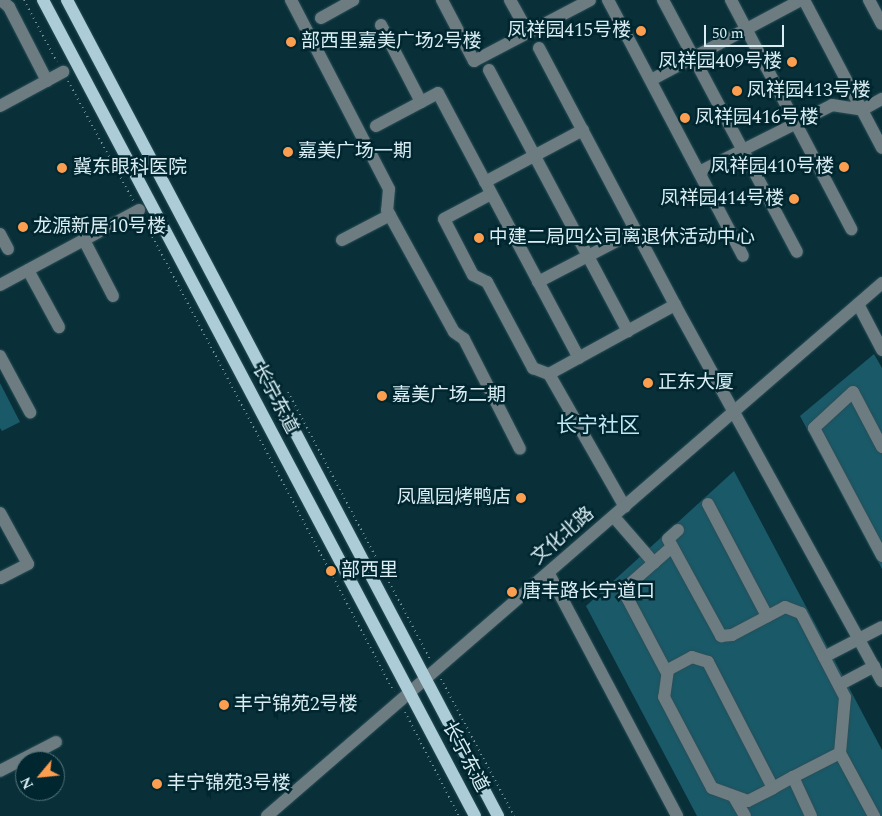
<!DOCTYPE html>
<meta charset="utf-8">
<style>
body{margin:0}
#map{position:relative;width:882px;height:816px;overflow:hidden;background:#093039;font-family:Spectral,"Noto Sans SC",serif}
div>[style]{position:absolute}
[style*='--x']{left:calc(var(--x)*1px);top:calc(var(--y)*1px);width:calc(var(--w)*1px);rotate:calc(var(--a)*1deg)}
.green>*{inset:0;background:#1a5968}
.path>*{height:2px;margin-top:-1px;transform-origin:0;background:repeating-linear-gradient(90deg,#749198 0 1px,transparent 0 5px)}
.roads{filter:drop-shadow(0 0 1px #2a4e57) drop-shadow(0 0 1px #2a4e57)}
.minor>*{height:12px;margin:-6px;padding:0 6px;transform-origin:6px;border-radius:6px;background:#6c7c80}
.major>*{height:12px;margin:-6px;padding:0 6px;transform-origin:6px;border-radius:6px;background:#accdd7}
.dots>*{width:14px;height:14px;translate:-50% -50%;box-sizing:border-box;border:2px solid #00262f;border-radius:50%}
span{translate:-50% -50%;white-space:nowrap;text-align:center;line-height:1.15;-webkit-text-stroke:5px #00262f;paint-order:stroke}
.poi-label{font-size:19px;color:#d9edf3}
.right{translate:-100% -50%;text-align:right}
.left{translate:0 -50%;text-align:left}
.street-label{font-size:19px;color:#d9edf3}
.quarter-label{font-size:21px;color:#c0e9f5}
.north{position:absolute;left:15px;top:751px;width:50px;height:50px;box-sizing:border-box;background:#00262f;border:1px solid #57767d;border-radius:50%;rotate:242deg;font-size:14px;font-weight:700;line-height:20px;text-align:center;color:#d9edf3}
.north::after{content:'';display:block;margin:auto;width:18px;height:22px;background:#fb9e50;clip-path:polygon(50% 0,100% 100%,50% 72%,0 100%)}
.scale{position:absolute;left:704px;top:25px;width:80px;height:22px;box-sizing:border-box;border:2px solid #d9edf3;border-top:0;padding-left:6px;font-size:15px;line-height:18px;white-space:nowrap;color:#d9edf3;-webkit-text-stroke:4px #00262f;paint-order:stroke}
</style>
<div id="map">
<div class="green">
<div style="clip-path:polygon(874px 354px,882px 368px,882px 569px,800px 416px)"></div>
<div style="clip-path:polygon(0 383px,20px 422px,2px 431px,0 428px)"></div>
<div style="clip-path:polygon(734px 471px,882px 750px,882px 816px,697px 816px,586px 606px)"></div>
</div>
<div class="path">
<div style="--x:24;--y:0;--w:70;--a:62"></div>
<div style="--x:68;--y:81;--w:136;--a:61.4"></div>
<div style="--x:143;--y:219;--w:535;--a:62.05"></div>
<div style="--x:288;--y:392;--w:302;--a:62"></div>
<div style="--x:441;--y:679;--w:155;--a:61.9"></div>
<div style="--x:405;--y:712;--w:117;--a:62.6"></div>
</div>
<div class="roads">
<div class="minor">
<div style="--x:1;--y:0;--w:11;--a:41"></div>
<div style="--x:9;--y:7;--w:83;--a:62.8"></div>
<div style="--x:291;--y:0;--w:213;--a:62.6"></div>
<div style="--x:389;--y:189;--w:21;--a:95"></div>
<div style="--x:387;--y:210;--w:139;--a:61.2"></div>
<div style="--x:454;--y:332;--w:12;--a:35"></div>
<div style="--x:464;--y:339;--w:123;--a:63"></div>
<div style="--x:442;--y:0;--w:69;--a:62.3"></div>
<div style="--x:474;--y:61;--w:131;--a:-27.7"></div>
<div style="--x:510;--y:0;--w:38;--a:61"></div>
<div style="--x:608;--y:0;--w:289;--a:62.2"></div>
<div style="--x:663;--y:0;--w:285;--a:62"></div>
<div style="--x:731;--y:0;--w:259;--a:62.3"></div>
<div style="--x:804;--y:0;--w:167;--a:62.2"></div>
<div style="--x:869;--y:0;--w:27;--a:62"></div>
<div style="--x:321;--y:18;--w:37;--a:-29"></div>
<div style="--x:381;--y:25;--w:87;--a:62.5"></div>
<div style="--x:539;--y:48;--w:291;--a:62.1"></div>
<div style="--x:675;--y:305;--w:429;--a:61.2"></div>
<div style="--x:489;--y:70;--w:296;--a:62"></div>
<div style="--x:651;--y:80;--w:170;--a:-28.1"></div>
<div style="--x:0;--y:106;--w:72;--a:-28.4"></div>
<div style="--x:376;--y:126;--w:70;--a:-28"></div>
<div style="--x:438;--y:93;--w:300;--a:62"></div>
<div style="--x:699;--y:172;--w:149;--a:-26.7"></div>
<div style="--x:832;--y:105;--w:30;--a:9"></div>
<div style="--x:862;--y:110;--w:23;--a:-29"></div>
<div style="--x:485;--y:182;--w:111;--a:-28"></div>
<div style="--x:491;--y:194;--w:53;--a:152"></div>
<div style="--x:444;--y:219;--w:63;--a:62.6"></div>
<div style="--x:473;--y:275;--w:16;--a:27"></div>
<div style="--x:487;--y:282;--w:98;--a:61.9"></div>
<div style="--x:533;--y:368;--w:17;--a:21"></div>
<div style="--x:549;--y:374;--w:153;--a:60.3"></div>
<div style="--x:0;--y:234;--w:17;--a:62"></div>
<div style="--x:84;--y:240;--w:63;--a:62.6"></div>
<div style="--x:342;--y:240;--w:54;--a:-27.5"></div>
<div style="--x:28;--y:270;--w:65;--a:61.5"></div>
<div style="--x:538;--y:282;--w:110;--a:-27.5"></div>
<div style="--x:0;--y:285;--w:158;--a:-28.3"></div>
<div style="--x:858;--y:304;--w:52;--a:62.4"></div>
<div style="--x:0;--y:356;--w:64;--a:61.8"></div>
<div style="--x:549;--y:374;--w:144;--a:-28.7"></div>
<div style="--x:882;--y:447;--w:62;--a:-117.8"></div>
<div style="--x:853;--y:392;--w:53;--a:137.3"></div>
<div style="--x:814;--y:428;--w:145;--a:62"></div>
<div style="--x:708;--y:504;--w:127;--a:62.2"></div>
<div style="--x:0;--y:513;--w:58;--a:61.2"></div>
<div style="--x:28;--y:564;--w:31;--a:153"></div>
<div style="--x:614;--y:517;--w:61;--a:49"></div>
<div style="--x:678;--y:530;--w:13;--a:138"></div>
<div style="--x:668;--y:539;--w:111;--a:61.3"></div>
<div style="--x:721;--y:636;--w:11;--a:-5"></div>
<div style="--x:732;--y:635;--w:60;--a:-27.8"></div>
<div style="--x:785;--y:607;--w:17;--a:21"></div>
<div style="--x:801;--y:613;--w:95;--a:62.4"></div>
<div style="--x:845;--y:697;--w:56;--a:95.1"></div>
<div style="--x:549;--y:574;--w:274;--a:62.1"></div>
<div style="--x:824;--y:657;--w:65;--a:-27.3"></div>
<div style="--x:667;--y:673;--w:94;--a:-117.9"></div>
<div style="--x:623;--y:590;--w:65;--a:-41.3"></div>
<div style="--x:839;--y:685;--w:40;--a:-28"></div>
<div style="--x:0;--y:771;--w:63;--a:-27.4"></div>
<div style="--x:793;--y:777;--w:43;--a:65.2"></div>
<div style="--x:773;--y:788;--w:142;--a:-117.3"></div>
<div style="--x:708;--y:662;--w:17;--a:-163"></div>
<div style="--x:692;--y:657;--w:27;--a:152"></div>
<div style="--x:668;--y:670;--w:27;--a:98"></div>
<div style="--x:664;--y:697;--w:103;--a:62.2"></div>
<div style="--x:712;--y:788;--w:38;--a:20"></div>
<div style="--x:748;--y:801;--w:28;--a:-27"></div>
<div style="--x:773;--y:788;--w:23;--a:-29"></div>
<div style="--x:793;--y:777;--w:53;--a:-27.1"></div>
<div style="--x:840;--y:753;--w:72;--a:61.6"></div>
<div style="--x:734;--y:797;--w:22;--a:60"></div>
<div style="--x:267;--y:816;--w:814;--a:-40.91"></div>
</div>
<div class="major">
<div style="--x:43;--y:0;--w:923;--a:62.1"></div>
<div style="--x:67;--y:0;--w:923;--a:62.16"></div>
</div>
</div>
<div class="dots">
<div style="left:641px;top:31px;background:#fb9e50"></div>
<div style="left:291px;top:42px;background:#fb9e50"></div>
<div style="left:792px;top:62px;background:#fb9e50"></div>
<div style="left:737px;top:91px;background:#fb9e50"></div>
<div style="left:685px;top:118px;background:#fb9e50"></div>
<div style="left:288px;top:152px;background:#fb9e50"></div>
<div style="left:844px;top:167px;background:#fb9e50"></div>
<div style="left:62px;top:168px;background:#fb9e50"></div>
<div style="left:794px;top:199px;background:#fb9e50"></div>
<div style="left:23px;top:227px;background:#fb9e50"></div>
<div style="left:479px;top:238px;background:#fb9e50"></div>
<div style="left:648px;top:383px;background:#fb9e50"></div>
<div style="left:382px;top:396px;background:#fb9e50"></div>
<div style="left:521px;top:498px;background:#fb9e50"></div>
<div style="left:331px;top:571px;background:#fb9e50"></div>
<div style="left:512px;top:592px;background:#fb9e50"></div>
<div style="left:224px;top:705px;background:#fb9e50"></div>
<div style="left:157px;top:784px;background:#fb9e50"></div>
</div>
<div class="poi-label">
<span class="right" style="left:631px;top:31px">凤祥园415号楼</span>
<span class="left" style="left:301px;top:42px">部西里嘉美广场2号楼</span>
<span class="right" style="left:782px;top:62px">凤祥园409号楼</span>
<span class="left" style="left:747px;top:91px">凤祥园413号楼</span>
<span class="left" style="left:695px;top:118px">凤祥园416号楼</span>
<span class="left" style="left:298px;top:152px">嘉美广场一期</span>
<span class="right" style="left:834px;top:167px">凤祥园410号楼</span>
<span class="left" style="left:73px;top:168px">冀东眼科医院</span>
<span class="right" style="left:784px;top:199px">凤祥园414号楼</span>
<span class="left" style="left:33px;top:227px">龙源新居10号楼</span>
<span class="left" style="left:489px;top:238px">中建二局四公司离退休活动中心</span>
<span class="left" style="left:658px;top:383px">正东大厦</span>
<span class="left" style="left:392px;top:396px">嘉美广场二期</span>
<span class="right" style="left:511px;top:498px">凤凰园烤鸭店</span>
<span class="left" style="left:341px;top:571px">部西里</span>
<span class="left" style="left:522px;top:592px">唐丰路长宁道口</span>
<span class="left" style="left:234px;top:705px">丰宁锦苑2号楼</span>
<span class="left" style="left:167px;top:784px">丰宁锦苑3号楼</span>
</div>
<div class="street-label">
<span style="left:275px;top:399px;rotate:62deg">长宁东道</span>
<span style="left:563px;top:536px;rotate:-41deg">文化北路</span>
<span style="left:465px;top:757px;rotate:62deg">长宁东道</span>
</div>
<div class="quarter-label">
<span style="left:598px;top:426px">长宁社区</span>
</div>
<div class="north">N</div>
<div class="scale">50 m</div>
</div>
